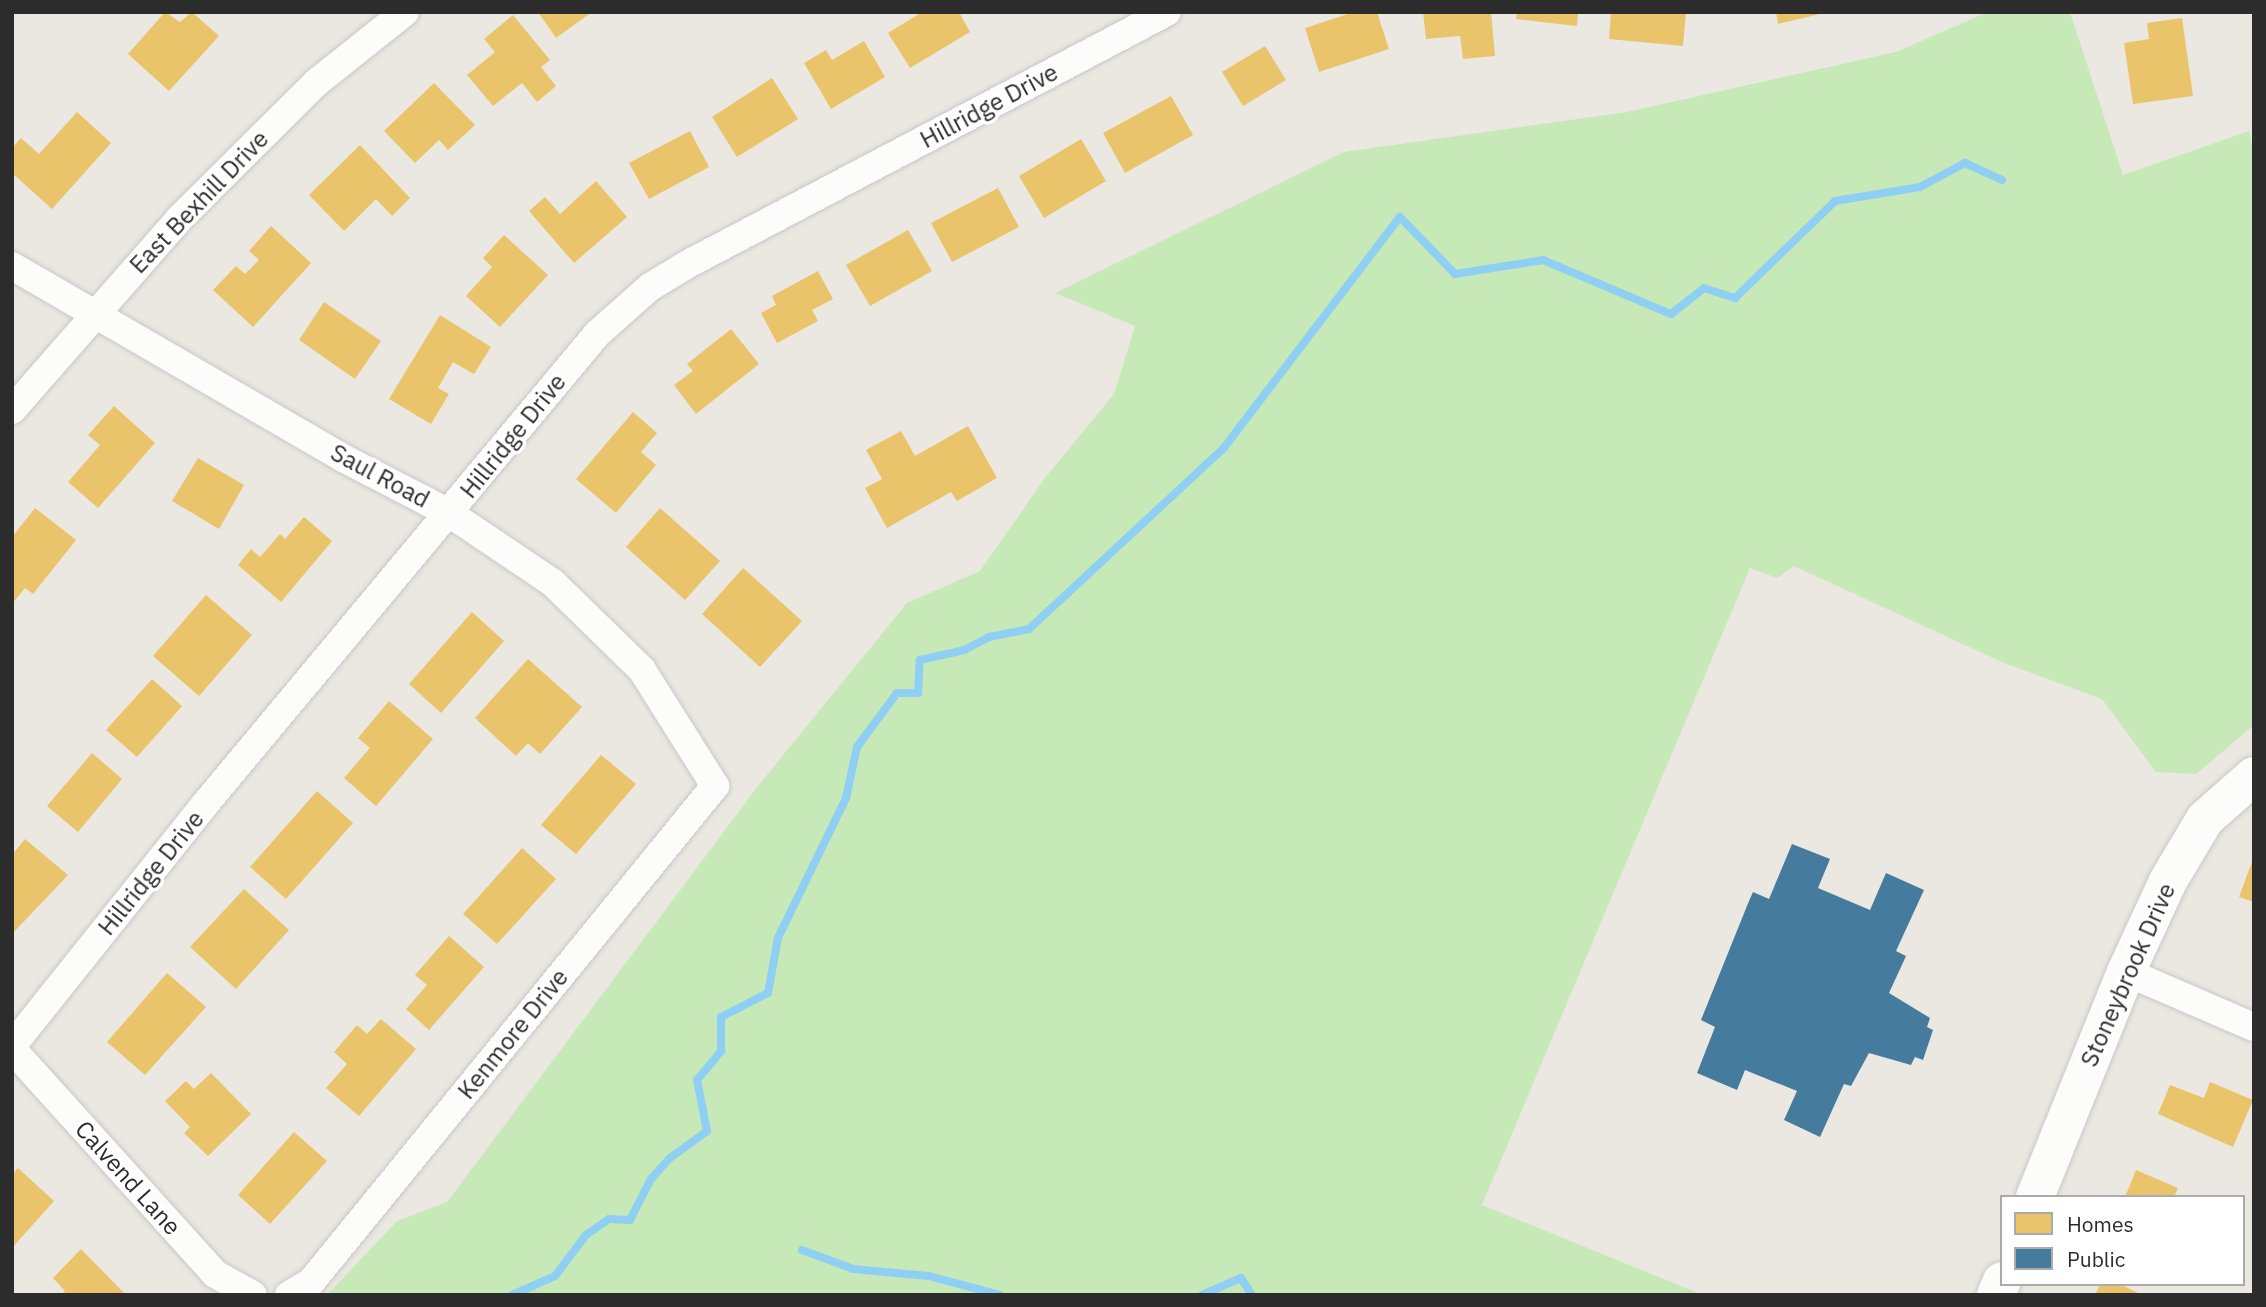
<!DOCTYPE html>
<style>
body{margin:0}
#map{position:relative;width:2266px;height:1307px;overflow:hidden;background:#ebe8e2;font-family:"IBM Plex Sans",sans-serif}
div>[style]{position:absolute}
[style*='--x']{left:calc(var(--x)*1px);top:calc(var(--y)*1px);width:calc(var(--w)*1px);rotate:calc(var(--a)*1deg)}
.green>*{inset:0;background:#c7e9b8}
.homes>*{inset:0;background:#e9c46a}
.public>*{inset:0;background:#457b9d}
.stream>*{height:8px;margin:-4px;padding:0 4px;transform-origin:4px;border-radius:4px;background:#8fcff3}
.roads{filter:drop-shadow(0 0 2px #c8c7c7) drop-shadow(0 0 2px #c8c7c7)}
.street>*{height:28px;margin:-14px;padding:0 14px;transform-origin:14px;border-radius:14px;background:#fcfcfb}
.secondary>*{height:38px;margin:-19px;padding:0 19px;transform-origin:19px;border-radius:19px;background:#fcfcfb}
span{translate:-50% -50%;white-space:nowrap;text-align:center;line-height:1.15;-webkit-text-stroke:7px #fff;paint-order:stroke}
.street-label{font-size:24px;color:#2c2c2c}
.frame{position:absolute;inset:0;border:14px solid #2c2c2c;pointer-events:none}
.legend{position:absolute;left:2000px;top:1195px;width:245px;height:91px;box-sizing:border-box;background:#fff;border:2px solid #ababab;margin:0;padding:9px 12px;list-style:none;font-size:21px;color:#2c2c2c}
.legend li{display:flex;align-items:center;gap:14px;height:35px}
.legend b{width:35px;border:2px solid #ababab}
</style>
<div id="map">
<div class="green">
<div style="clip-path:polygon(1988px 12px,2070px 12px,2123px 175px,2249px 131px,2254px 156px,2254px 725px,2196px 774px,2156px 772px,2102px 699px,2004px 663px,1794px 566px,1777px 578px,1750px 568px,1482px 1205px,1703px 1295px,327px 1295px,397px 1221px,447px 1202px,758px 786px,907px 603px,980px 571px,1045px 478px,1114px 394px,1135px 326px,1055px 293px,1344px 152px,1627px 112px,1896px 52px)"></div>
</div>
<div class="homes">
<div style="clip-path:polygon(165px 12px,180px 22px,192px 12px,219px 36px,169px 91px,128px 54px)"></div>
<div style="clip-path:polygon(538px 12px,592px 12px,556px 38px)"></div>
<div style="clip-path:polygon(922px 12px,959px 12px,970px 32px,910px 68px,888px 33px)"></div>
<div style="clip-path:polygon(1354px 12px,1377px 12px,1389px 49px,1319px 72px,1305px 28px)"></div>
<div style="clip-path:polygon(1423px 12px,1491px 12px,1495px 56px,1463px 59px,1460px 36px,1426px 39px)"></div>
<div style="clip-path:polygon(1517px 12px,1578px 12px,1577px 26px,1516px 19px)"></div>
<div style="clip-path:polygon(1611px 12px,1686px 12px,1683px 46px,1609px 39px)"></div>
<div style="clip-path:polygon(1776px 12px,1824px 12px,1824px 13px,1778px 24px)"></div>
<div style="clip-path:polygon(513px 15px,550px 60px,541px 67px,556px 86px,537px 102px,522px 83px,493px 106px,467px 75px,495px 52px,484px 39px)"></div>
<div style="clip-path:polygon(2182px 18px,2193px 96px,2133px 104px,2124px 43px,2149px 39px,2147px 23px)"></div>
<div style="clip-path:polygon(864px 41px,885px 77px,831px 109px,804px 63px,826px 50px,832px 60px)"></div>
<div style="clip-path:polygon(1265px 46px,1286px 80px,1243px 106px,1222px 72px)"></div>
<div style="clip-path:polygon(772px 78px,798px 119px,737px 157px,712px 117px)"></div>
<div style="clip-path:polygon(434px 83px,475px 125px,448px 150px,439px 140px,415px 163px,384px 131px)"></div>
<div style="clip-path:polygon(1171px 96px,1193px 135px,1125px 173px,1103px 133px)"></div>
<div style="clip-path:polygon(77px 112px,111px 143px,52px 209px,12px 173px,12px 148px,21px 138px,39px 154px)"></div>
<div style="clip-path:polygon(690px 131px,709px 167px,649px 199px,629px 163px)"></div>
<div style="clip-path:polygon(1081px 139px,1106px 181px,1044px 218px,1019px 176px)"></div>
<div style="clip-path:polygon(360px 145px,410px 198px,392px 216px,376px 199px,344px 231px,309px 195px)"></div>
<div style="clip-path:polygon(596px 181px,627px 217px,574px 263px,529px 211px,545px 197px,560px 214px)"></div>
<div style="clip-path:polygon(998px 188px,1019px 227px,952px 262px,931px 223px)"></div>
<div style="clip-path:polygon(271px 226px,311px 263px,253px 327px,213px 290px,236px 266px,245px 274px,259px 260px,249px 251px)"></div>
<div style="clip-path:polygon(908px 230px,932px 271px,870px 306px,846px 265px)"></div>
<div style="clip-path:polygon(504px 235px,548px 275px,500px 327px,466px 296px,492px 267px,483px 258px)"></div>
<div style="clip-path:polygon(818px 271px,833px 299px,812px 310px,818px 321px,777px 343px,761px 313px,776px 305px,772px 296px)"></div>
<div style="clip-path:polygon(324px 302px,381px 341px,355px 379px,299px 340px)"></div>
<div style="clip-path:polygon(440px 315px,491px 347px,474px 374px,453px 362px,438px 388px,449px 394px,431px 424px,389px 399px)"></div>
<div style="clip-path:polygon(731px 329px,759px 364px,696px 414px,674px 385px,693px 371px,687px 364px)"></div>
<div style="clip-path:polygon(114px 406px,155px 443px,98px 508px,68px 482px,100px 445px,88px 435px)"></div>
<div style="clip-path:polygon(633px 412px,657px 433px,641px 452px,656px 465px,616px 513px,576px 479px)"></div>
<div style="clip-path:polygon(968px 426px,997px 478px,957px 501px,951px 492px,887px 528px,865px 488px,882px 479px,866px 450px,901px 431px,915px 456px)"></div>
<div style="clip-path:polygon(198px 458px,244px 485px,219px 529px,172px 501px)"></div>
<div style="clip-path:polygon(35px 508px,76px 540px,33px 594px,25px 588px,12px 604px,12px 537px)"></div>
<div style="clip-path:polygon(660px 508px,720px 561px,685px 600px,626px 547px)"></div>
<div style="clip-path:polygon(304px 517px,332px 541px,281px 602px,238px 565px,251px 549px,260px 557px,280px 534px,285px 539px)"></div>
<div style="clip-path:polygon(743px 568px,802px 621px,760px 667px,702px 614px)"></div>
<div style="clip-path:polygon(206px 595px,252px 635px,199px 696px,153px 656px)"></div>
<div style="clip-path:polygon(472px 612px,504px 641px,441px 713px,409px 684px)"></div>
<div style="clip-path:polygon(528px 659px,582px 707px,540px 754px,528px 743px,516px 756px,475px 718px)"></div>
<div style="clip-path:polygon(152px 679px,182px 706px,137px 757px,106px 730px)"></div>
<div style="clip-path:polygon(389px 701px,433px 739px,376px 806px,344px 778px,370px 748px,358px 738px)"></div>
<div style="clip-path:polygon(92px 753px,122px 779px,78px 832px,47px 806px)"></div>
<div style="clip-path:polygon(601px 755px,636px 784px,576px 854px,541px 825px)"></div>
<div style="clip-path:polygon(317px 791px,353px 823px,286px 899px,250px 867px)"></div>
<div style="clip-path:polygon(25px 839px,68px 875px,12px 934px,12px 855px)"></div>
<div style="clip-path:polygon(522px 848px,556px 879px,497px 944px,463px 914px)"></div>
<div style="clip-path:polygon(2253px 859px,2254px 859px,2254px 902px,2239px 897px)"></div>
<div style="clip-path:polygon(244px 889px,289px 930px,236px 989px,190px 947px)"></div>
<div style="clip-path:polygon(449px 936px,484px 967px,429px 1030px,406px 1009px,427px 985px,415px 975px)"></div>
<div style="clip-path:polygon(167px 973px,206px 1007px,145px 1075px,107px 1042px)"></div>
<div style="clip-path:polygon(381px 1019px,416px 1049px,359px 1116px,326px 1088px,347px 1064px,334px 1052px,357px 1025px,367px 1034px)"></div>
<div style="clip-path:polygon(211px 1073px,251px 1114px,208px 1156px,184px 1133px,190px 1127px,165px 1101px,186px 1081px,194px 1089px)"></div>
<div style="clip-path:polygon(2210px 1082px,2253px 1100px,2233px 1147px,2158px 1114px,2170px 1085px,2204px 1098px)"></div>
<div style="clip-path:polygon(294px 1132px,327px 1161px,270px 1224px,238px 1195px)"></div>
<div style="clip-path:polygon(18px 1168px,54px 1201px,12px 1248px,12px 1175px)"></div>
<div style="clip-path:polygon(2136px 1170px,2178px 1188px,2174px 1197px,2125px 1197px)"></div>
<div style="clip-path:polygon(81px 1249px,126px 1295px,61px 1295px,65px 1291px,53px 1278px)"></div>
<div style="clip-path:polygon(2100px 1284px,2120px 1284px,2142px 1295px,2095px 1295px)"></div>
</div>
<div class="public">
<div style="clip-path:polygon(1792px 844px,1830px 859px,1818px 888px,1870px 910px,1886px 873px,1924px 890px,1896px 951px,1906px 956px,1889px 993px,1930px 1018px,1927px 1027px,1933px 1030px,1923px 1060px,1915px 1057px,1911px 1065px,1869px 1053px,1851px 1086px,1844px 1084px,1820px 1137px,1784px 1120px,1797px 1091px,1745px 1070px,1737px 1090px,1697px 1073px,1715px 1027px,1701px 1020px,1749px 901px,1753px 892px,1769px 899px)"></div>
</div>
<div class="stream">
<div style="--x:802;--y:1250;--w:54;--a:20.4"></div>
<div style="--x:853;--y:1269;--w:76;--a:5.3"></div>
<div style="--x:929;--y:1276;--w:73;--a:15"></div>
<div style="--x:512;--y:1295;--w:47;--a:-23.8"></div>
<div style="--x:555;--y:1276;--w:51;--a:-52.9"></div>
<div style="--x:586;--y:1235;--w:28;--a:-35"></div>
<div style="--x:609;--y:1219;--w:21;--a:3"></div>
<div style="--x:630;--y:1220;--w:46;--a:-62.9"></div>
<div style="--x:651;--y:1179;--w:28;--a:-48"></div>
<div style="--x:670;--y:1158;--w:46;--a:-36.1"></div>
<div style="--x:707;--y:1131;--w:52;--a:-101.1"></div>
<div style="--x:697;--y:1080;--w:38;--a:-50"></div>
<div style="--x:721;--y:1051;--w:34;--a:-90"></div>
<div style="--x:721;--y:1017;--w:53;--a:-27.1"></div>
<div style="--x:768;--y:993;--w:56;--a:-79.7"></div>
<div style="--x:778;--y:938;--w:156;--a:-64.1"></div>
<div style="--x:846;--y:798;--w:52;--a:-77.8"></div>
<div style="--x:857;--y:747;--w:67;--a:-53.5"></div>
<div style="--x:897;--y:693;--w:21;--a:0"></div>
<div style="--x:918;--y:693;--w:33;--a:-87"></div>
<div style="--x:920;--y:660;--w:45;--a:-12.8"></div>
<div style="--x:964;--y:650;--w:28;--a:-27"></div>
<div style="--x:989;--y:637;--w:41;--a:-11.3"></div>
<div style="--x:1029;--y:629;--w:265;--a:-42.9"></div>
<div style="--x:1223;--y:449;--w:292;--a:-52.7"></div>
<div style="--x:1400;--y:217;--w:79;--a:46"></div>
<div style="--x:1455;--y:274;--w:89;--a:-9"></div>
<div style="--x:1543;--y:260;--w:139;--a:22.9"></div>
<div style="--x:1671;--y:314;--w:42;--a:-38.2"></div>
<div style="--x:1704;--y:288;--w:33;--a:18"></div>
<div style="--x:1735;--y:298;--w:139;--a:-44.1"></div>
<div style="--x:1835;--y:201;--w:86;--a:-9.4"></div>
<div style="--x:1920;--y:187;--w:51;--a:-28.1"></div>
<div style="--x:1965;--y:163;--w:41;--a:24.7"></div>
<div style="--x:1202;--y:1295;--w:43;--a:-23.6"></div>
<div style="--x:1241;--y:1278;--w:20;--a:57"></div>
</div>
<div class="roads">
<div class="street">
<div style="--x:12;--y:266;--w:383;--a:30.1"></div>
<div style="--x:343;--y:458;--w:119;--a:27.4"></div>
<div style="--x:449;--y:513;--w:125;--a:33.9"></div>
<div style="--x:553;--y:583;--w:124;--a:44.3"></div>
<div style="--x:642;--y:670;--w:137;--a:57.8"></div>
<div style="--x:715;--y:786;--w:640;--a:129.16"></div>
<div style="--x:311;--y:1282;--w:26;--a:149"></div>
<div style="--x:12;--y:410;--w:255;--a:-48.8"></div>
<div style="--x:180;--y:218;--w:193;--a:-44.8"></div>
<div style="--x:317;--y:82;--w:112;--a:-38.5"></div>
<div style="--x:2126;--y:972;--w:139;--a:23.3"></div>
<div style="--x:12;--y:1046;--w:311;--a:-51.4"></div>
<div style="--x:206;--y:803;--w:611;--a:-50.18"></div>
<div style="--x:597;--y:334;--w:71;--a:-41.6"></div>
<div style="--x:650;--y:287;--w:44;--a:-31.2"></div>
<div style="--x:688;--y:264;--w:541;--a:-27.75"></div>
<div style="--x:12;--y:1049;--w:303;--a:47.9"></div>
<div style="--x:215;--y:1274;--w:43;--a:28.9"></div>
</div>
<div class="secondary">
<div style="--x:2035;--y:1197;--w:243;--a:-68"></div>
<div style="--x:2126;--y:972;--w:100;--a:-65.2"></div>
<div style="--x:2168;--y:881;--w:72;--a:-59.2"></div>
<div style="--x:2205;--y:819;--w:65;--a:-41.3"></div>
<div style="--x:1996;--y:1295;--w:15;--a:-67"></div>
</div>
</div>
<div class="street-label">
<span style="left:989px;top:106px;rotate:-28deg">Hillridge Drive</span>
<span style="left:199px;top:202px;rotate:-46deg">East Bexhill Drive</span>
<span style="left:513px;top:436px;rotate:-51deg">Hillridge Drive</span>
<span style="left:380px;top:476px;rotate:28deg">Saul Road</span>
<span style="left:151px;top:873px;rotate:-51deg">Hillridge Drive</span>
<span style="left:2128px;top:975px;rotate:-66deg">Stoneybrook Drive</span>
<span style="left:513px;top:1034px;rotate:-51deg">Kenmore Drive</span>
<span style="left:128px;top:1178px;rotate:48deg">Calvend Lane</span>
</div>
<div class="frame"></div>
<ul class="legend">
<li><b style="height:19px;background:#e9c46a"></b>Homes</li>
<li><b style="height:19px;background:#457b9d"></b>Public</li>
</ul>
</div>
